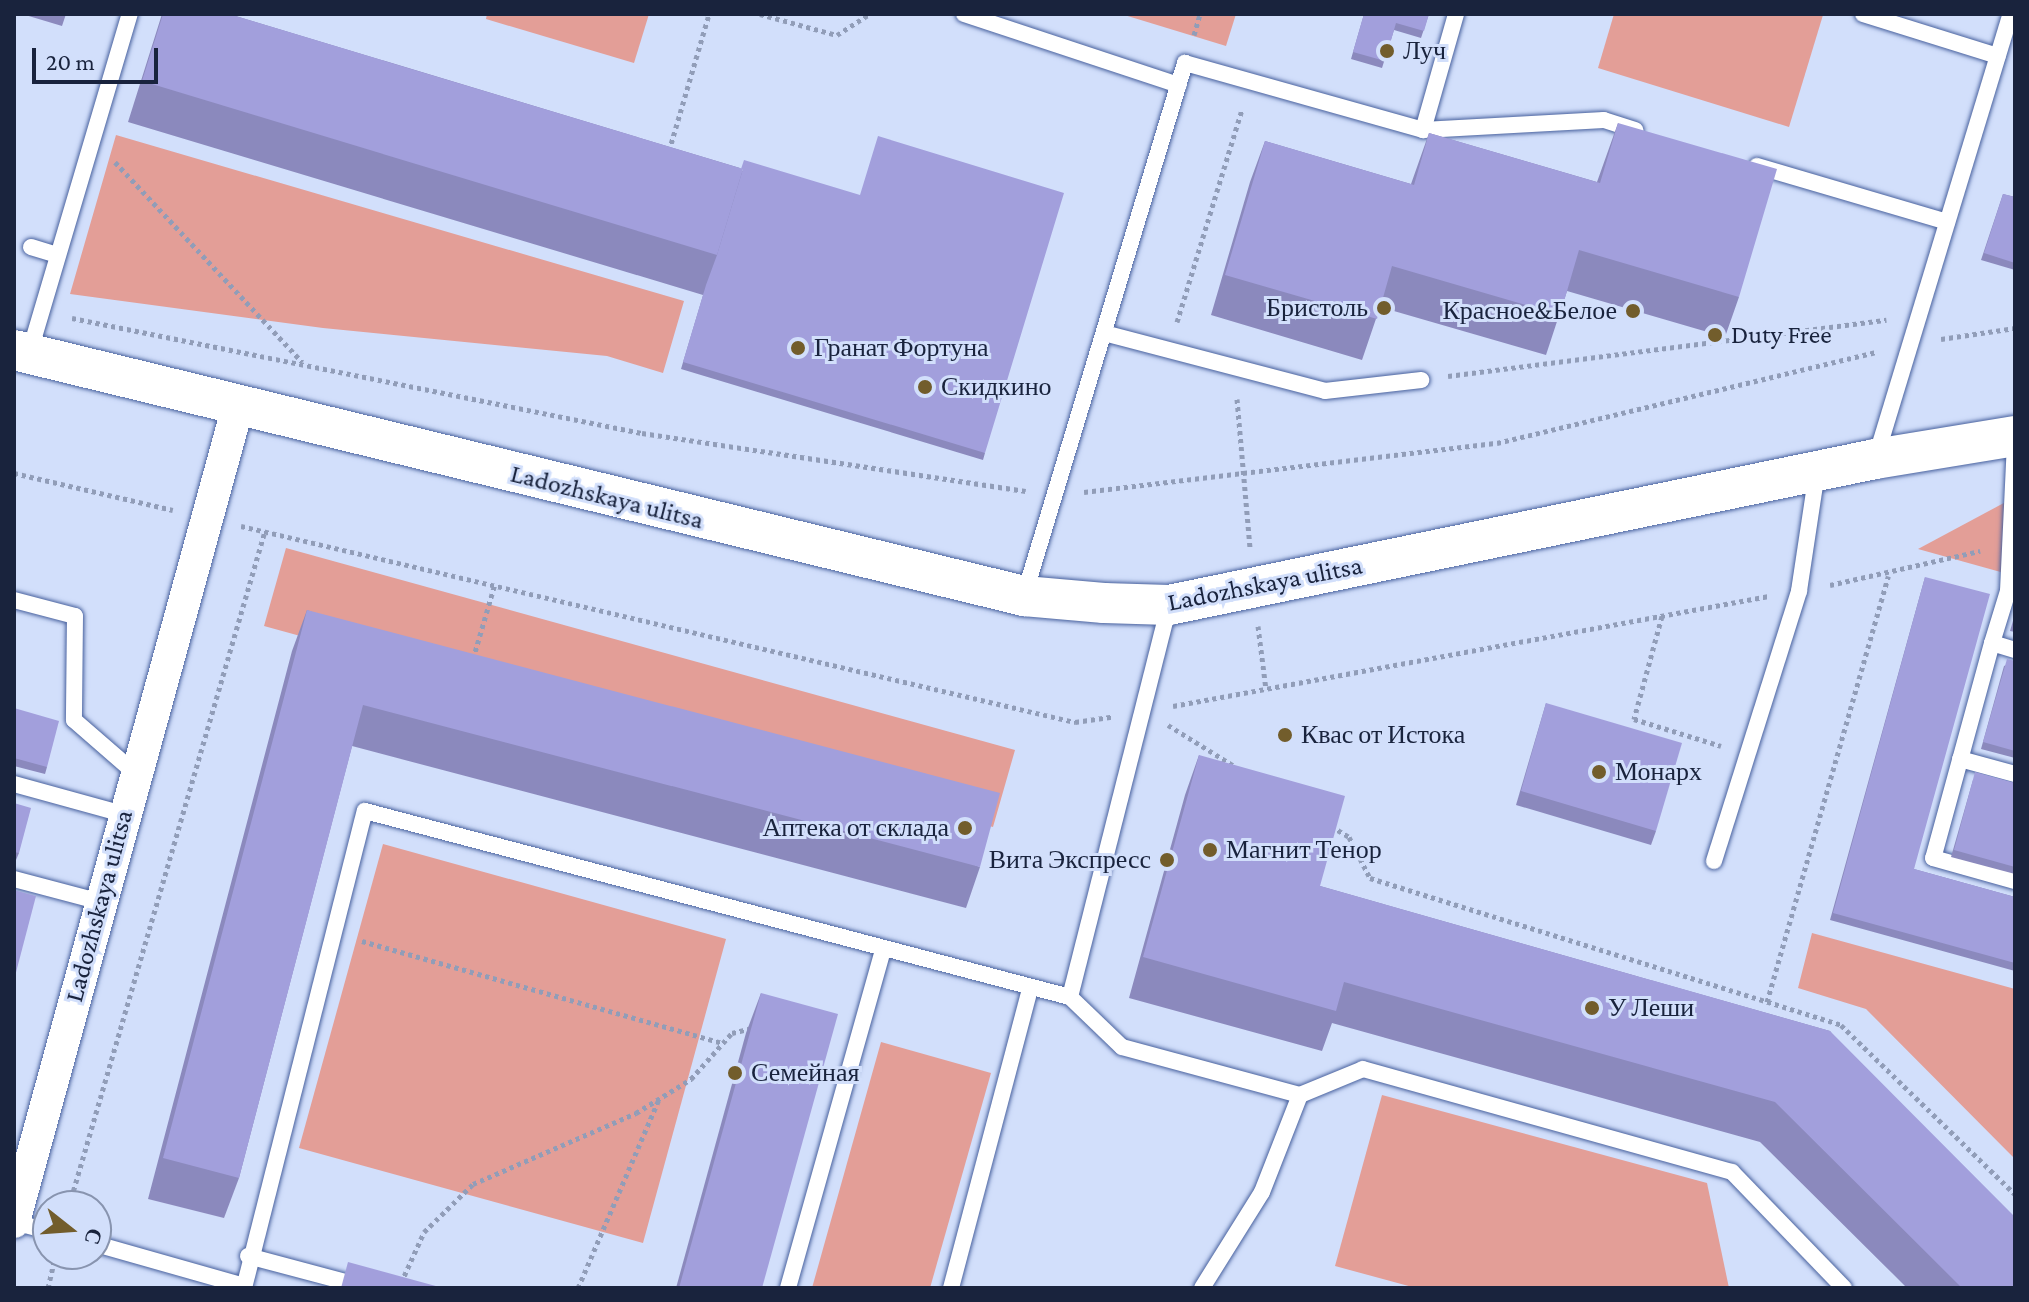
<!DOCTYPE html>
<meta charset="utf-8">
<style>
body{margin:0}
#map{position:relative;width:2029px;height:1302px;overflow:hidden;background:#d2dffb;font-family:"Crimson Pro",serif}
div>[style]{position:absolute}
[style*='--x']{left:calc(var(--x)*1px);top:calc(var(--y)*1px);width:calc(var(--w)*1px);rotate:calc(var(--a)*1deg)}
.green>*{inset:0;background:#e39e97}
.path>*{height:5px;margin-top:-2.5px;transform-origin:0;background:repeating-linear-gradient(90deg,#919db8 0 4px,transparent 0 8px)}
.roads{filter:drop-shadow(0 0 2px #48619e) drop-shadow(0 0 2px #48619e)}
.service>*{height:16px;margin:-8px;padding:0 8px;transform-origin:8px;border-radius:8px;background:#fff}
.minor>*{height:32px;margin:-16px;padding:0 16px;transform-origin:16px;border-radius:16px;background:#fff}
.tertiary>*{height:40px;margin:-20px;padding:0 20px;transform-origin:20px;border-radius:20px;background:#fff}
.wall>*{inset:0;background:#8b89bd}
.building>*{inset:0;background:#a29fdc}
.dots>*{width:22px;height:22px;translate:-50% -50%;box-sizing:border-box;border:4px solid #d2dffb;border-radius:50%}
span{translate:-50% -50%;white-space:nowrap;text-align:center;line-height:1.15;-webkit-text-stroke:6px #d2dffb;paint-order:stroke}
.poi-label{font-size:26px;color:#19233d}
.left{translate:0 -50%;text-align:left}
.right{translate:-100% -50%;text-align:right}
.street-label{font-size:26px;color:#19233d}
.frame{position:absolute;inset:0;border:16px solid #19233d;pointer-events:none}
.north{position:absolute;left:32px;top:1190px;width:80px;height:80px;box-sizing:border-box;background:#d2dffb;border:2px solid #8894af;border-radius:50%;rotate:107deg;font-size:22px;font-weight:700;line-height:32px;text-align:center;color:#19233d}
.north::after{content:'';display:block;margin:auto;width:28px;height:36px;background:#725d2c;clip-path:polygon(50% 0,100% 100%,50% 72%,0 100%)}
.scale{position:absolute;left:32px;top:48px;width:126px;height:36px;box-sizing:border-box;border:4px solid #19233d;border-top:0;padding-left:10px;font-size:24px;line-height:28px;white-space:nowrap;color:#19233d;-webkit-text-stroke:6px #d2dffb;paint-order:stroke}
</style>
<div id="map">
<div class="green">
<div style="clip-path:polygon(487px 14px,649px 14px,634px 63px,486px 19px)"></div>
<div style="clip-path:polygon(1121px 14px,1236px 14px,1226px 46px)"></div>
<div style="clip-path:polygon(1614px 14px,1819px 14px,1823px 15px,1789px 127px,1598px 68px)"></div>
<div style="clip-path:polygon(116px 135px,684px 301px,663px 373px,607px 356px,323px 328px,70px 294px)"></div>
<div style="clip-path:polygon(2015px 497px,2015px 576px,1918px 549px)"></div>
<div style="clip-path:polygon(286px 548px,1015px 750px,993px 827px,264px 626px)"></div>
<div style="clip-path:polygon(383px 844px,726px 939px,643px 1243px,299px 1148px)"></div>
<div style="clip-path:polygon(1812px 933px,2015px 989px,2015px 1159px,1866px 1009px,1798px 988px)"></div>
<div style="clip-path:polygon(881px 1042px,991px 1073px,930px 1288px,812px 1288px)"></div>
<div style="clip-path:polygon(1382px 1095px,1707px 1183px,1729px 1288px,1416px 1288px,1335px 1266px)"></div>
</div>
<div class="path">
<div style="--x:760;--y:14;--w:80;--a:15.3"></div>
<div style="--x:837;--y:35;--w:38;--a:-33"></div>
<div style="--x:1194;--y:35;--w:22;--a:-74"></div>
<div style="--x:669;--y:151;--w:143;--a:-73.7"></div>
<div style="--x:115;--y:162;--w:274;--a:46.9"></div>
<div style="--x:72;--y:318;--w:581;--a:11.41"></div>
<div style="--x:642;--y:433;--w:388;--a:8.6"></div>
<div style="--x:1177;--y:322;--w:222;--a:-73"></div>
<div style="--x:1941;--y:339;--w:75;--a:-8.5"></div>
<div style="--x:1448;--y:376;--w:442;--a:-7.3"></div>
<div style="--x:1237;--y:399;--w:151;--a:85"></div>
<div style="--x:14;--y:473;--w:163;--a:13.1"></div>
<div style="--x:1084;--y:492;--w:416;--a:-6.8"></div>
<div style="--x:1497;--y:443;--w:390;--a:-13.5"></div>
<div style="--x:241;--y:526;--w:857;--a:13.23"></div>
<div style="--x:1075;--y:722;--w:37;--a:-8"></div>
<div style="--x:1830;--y:585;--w:154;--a:-12.8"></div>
<div style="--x:1662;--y:616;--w:107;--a:105.2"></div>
<div style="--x:1634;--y:719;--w:91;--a:17.2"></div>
<div style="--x:1258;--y:626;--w:64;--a:82.8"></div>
<div style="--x:473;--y:659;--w:78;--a:-73.7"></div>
<div style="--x:1173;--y:706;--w:606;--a:-10.46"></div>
<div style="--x:1168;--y:725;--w:78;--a:31.8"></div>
<div style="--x:1331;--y:826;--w:21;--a:31"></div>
<div style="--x:1349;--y:837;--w:46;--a:62.9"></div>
<div style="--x:1370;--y:878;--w:493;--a:17.3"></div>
<div style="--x:1841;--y:1025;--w:243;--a:44.2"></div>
<div style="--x:362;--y:941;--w:375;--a:15.8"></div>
<div style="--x:1767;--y:1002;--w:443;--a:-74.1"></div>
<div style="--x:69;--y:1206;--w:703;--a:-73.81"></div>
<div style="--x:401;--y:1283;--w:56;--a:-65.7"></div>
<div style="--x:424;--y:1232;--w:69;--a:-44.4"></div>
<div style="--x:473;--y:1184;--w:178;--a:-23.5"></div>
<div style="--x:636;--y:1113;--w:65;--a:-31.7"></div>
<div style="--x:691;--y:1079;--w:62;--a:-48.3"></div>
<div style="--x:732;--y:1033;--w:21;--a:-14"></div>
<div style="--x:48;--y:1288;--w:31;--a:-77"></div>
<div style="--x:578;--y:1288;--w:206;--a:-66.8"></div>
</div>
<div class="roads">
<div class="service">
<div style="--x:964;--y:14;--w:226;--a:18.3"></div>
<div style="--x:1863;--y:14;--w:141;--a:17.3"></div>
<div style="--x:1423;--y:130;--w:181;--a:-3.2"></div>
<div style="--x:1604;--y:120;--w:33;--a:18"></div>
<div style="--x:1757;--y:166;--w:198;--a:16.4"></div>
<div style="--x:31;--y:247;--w:27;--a:17"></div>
<div style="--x:1104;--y:333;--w:228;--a:14.7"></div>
<div style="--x:1325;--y:391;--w:97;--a:-6.5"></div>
<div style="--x:29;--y:354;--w:355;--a:-73.5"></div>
<div style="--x:1876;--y:457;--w:463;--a:-73.1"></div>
<div style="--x:1024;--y:596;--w:557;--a:-73.19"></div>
<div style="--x:1185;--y:63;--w:247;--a:15.7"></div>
<div style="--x:1423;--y:130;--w:121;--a:-74.1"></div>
<div style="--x:14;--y:600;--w:63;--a:14.7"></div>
<div style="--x:75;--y:616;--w:104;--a:90.6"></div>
<div style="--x:74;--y:720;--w:81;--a:41"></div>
<div style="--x:1992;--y:643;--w:54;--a:-72.9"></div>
<div style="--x:2008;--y:591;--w:146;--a:-87.3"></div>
<div style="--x:2015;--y:650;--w:24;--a:-163"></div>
<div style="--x:1992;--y:643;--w:223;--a:105.3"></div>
<div style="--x:1933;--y:858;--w:85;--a:15.7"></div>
<div style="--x:1960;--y:759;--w:57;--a:15.3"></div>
<div style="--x:14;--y:784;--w:113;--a:15.4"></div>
<div style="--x:1714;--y:861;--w:283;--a:-72.5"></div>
<div style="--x:1799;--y:591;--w:120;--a:-81.4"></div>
<div style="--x:14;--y:879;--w:90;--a:14.8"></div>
<div style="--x:1070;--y:997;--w:72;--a:43.9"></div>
<div style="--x:1122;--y:1047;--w:184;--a:15.1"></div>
<div style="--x:1300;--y:1095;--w:68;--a:-22.4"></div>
<div style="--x:1363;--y:1069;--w:383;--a:15.6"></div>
<div style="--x:1732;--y:1172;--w:161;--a:46"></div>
<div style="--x:14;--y:1222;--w:35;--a:15"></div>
<div style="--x:96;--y:1244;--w:154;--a:15.8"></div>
<div style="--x:248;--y:1256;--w:124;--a:14.9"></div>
<div style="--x:244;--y:1288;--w:492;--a:-75.8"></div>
<div style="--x:365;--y:811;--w:729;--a:14.78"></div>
<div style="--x:1070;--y:997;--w:402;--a:-75.8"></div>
<div style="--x:788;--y:1288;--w:352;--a:-74.3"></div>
<div style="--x:951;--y:1288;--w:309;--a:-75.2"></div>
<div style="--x:1202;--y:1288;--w:113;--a:-58"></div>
<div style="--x:1262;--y:1192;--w:104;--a:-68.6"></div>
</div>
<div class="minor">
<div style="--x:14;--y:1222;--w:846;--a:-74.65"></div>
</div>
<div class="tertiary">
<div style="--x:14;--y:350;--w:1040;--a:13.69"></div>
<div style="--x:1024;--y:596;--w:80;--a:5"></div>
<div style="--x:1104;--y:603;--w:65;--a:1.8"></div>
<div style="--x:1169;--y:605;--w:721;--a:-11.68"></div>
<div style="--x:1875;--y:459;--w:142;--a:-9.3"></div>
</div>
</div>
<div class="wall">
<div style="clip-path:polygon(22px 14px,66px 14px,62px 26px)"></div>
<div style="clip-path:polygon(162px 14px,229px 14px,740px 168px,985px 453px,983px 460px,681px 369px,704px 292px,703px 295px,128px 122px)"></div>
<div style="clip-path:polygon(1364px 14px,1429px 14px,1421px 38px,1394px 30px,1382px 68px,1351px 59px)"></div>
<div style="clip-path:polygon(1618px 123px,1739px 297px,1725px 337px,1567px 291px,1546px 355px,1380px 307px,1362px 360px,1211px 315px,1250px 182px,1265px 141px,1411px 184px,1429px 133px,1597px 182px)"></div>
<div style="clip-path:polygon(2003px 194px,2015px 197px,2015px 270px,1981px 260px)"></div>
<div style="clip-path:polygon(1925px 577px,1914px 869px,2015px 897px,2015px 971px,1830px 920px)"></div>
<div style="clip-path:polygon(307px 610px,980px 867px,966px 908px,352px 746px,239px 1178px,224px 1218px,148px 1199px,292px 651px)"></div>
<div style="clip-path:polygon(2015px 614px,2015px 632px,2010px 631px)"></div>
<div style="clip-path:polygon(2015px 661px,2015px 758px,1981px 749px,2004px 666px)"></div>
<div style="clip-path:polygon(1546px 703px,1656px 831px,1651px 845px,1516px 805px)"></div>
<div style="clip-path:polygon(14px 708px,47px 767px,45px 774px,14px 766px)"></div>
<div style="clip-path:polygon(1199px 755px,1320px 886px,1830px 1031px,2015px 1288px,1907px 1288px,1760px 1142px,1332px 1023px,1322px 1051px,1129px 998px,1185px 795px)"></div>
<div style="clip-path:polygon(1973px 780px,2015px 783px,2015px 874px,1951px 857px)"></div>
<div style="clip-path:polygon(14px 803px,19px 853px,16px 860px,14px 860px)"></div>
<div style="clip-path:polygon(761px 993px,762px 1288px,676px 1288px,746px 1033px)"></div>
</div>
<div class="building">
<div style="clip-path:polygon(163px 14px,229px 14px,743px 169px,717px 255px,142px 81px)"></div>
<div style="clip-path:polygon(1364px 14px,1429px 14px,1424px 31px,1396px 23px,1385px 61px,1353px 52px)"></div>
<div style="clip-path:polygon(1618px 123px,1777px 169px,1739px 297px,1579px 250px,1560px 315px,1392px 266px,1377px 319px,1225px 275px,1265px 141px,1414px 185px,1429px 133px,1600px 183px)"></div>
<div style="clip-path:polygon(878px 136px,1064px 193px,985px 453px,683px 362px,706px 285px,717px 255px,743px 169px,741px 169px,744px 160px,860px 195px)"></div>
<div style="clip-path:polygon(2003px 194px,2015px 197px,2015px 263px,1984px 253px)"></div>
<div style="clip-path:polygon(1925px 577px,1990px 594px,1914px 869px,2015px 897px,2015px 963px,1833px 913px)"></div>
<div style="clip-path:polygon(307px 610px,1000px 793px,980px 867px,363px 705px,239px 1178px,163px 1158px)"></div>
<div style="clip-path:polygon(2007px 659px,2015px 661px,2015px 751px,1983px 742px)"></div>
<div style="clip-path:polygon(1546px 703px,1682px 743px,1656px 831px,1521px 791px)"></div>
<div style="clip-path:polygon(14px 708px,59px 721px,47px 767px,14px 758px)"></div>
<div style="clip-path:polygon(1199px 755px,1345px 796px,1320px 886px,1830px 1031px,2015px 1217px,2015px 1288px,1962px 1288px,1775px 1102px,1344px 982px,1336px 1011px,1143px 957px)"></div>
<div style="clip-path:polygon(1975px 772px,2015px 783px,2015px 867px,1954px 850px)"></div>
<div style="clip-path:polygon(14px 803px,31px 808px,19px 853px,14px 852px)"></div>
<div style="clip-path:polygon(14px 890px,36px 896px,14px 980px)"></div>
<div style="clip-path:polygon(761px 993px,838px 1014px,762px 1288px,679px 1288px)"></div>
<div style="clip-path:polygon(348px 1262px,443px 1288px,341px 1288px)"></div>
</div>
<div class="dots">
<div style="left:1387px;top:51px;background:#725d2c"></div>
<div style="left:1384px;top:308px;background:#725d2c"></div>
<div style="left:1633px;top:311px;background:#725d2c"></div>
<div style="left:1715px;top:335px;background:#725d2c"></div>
<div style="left:798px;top:348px;background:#725d2c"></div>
<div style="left:925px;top:387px;background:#725d2c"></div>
<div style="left:1285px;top:735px;background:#725d2c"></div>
<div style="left:1599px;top:772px;background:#725d2c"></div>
<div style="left:965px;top:828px;background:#725d2c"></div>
<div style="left:1210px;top:850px;background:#725d2c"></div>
<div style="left:1167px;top:860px;background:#725d2c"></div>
<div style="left:1592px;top:1008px;background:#725d2c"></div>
<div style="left:735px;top:1073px;background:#725d2c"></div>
</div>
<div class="poi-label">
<span class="left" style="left:1403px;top:51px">Луч</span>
<span class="right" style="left:1368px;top:308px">Бристоль</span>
<span class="right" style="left:1617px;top:311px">Красное&amp;Белое</span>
<span class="left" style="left:1731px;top:335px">Duty Free</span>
<span class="left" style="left:814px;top:348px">Гранат Фортуна</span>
<span class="left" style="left:941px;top:387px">Скидкино</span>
<span class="left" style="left:1301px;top:735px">Квас от Истока</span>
<span class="left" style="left:1615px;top:772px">Монарх</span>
<span class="right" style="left:949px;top:828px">Аптека от склада</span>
<span class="left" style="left:1226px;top:850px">Магнит Тенор</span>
<span class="right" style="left:1151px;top:860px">Вита Экспресс</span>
<span class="left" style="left:1608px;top:1008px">У Леши</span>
<span class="left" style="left:751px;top:1073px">Семейная</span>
</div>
<div class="street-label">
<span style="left:607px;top:497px;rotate:14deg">Ladozhskaya ulitsa</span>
<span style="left:1265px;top:584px;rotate:-11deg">Ladozhskaya ulitsa</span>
<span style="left:99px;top:906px;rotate:-75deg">Ladozhskaya ulitsa</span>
</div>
<div class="frame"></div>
<div class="north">С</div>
<div class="scale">20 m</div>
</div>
